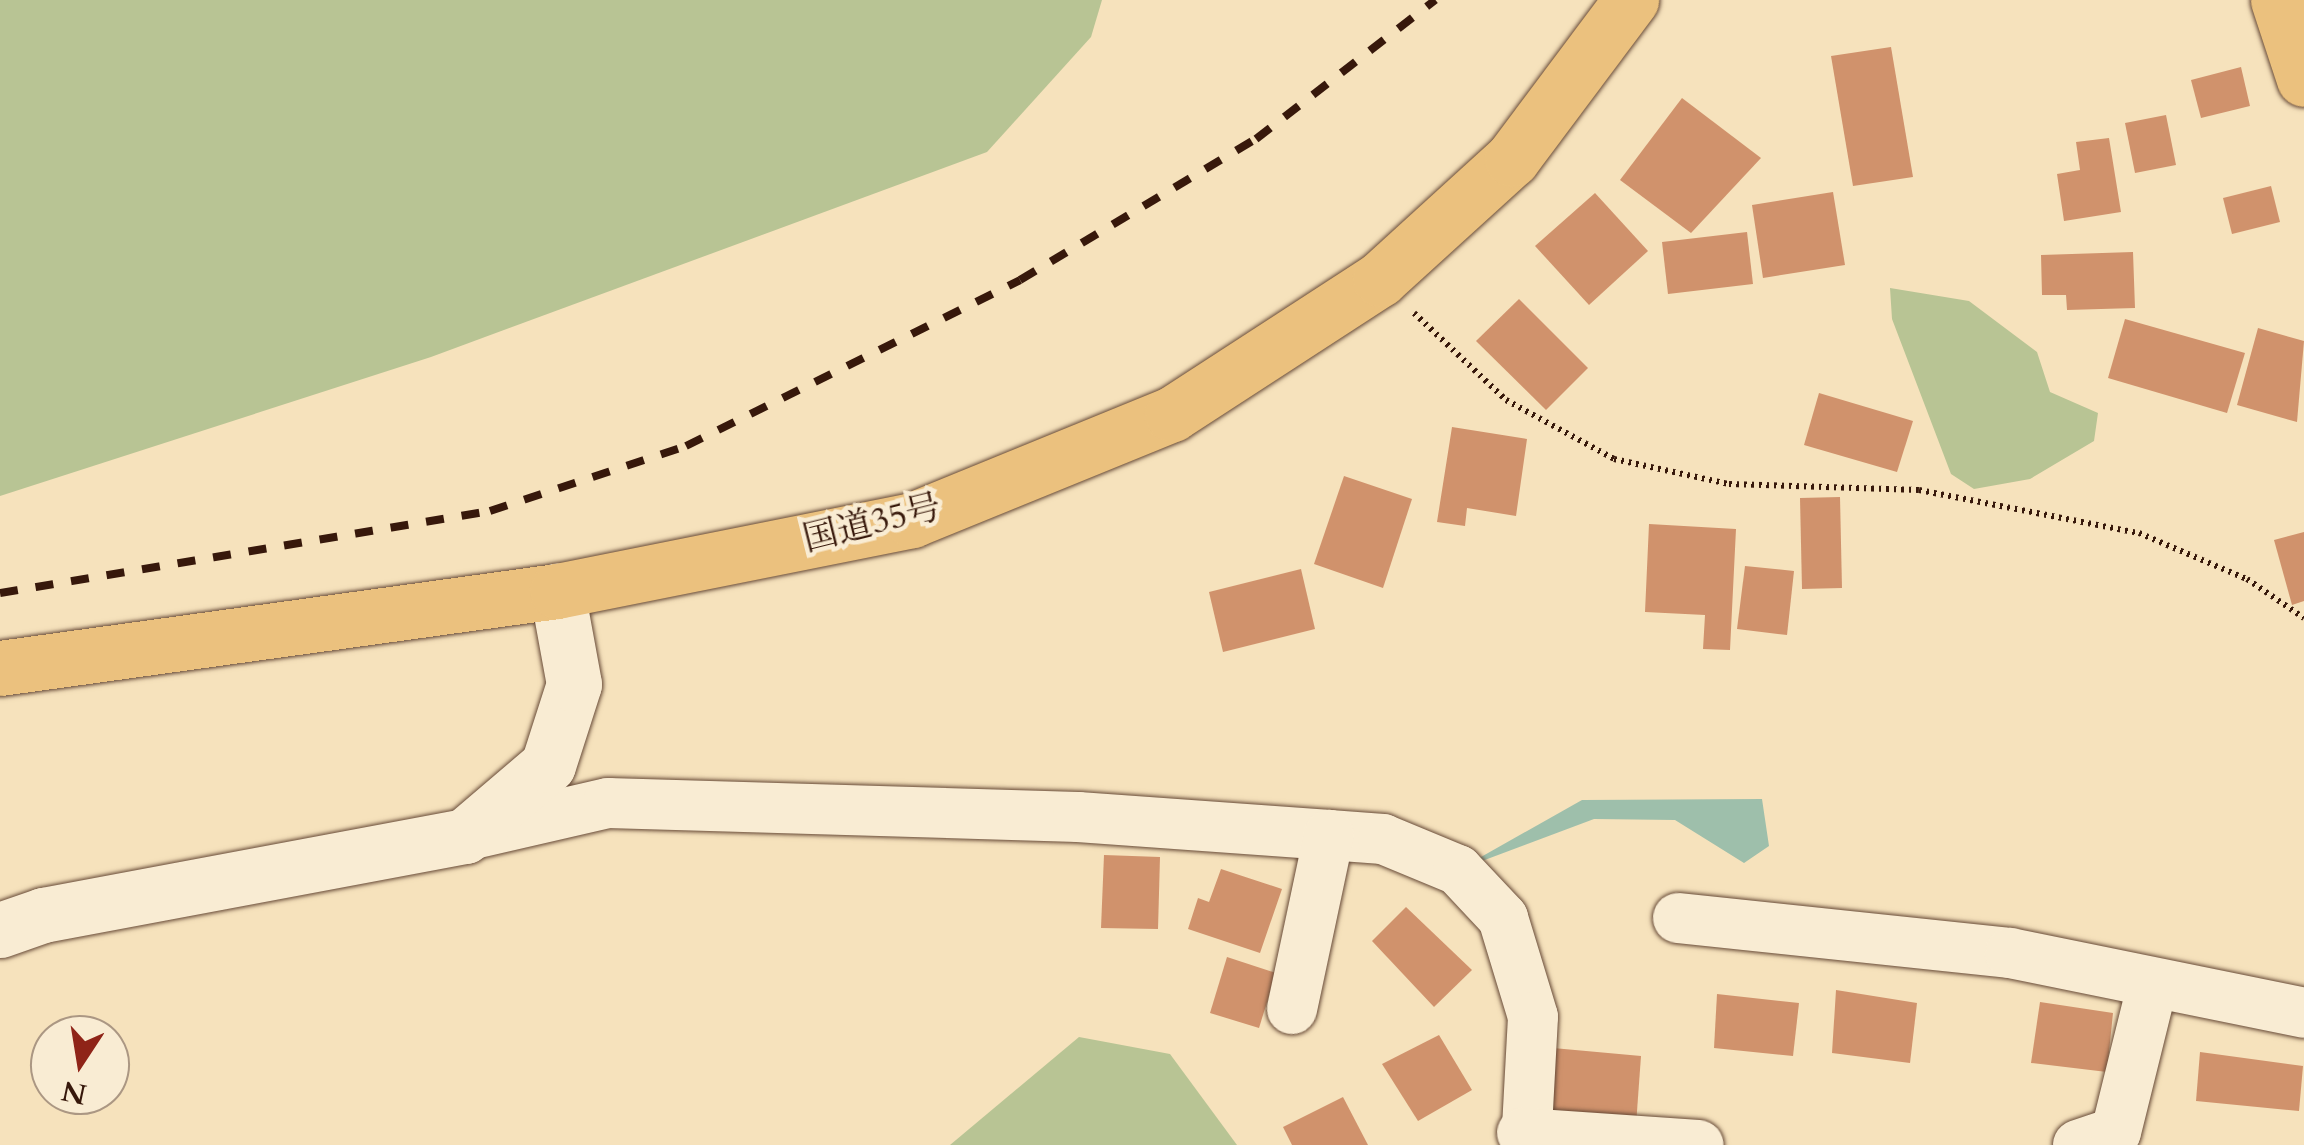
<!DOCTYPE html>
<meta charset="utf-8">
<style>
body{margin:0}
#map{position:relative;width:2304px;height:1145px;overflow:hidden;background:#f6e2bc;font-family:Cardo,"Noto Serif JP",serif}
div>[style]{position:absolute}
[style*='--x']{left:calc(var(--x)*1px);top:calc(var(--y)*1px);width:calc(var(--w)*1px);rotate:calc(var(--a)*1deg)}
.green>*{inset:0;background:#b8c494}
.water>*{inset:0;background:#9ebfab}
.building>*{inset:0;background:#d0926c}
.path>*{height:6px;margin-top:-3px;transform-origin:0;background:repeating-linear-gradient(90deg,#37180b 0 2.5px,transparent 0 7.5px)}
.roads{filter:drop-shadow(0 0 2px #674a37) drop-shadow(0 0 2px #674a37)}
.street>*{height:50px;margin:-25px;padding:0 25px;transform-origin:25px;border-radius:25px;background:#f9ecd3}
.secondary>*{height:55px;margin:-27.5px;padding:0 27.5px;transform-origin:27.5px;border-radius:27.5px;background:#f9ecd3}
.highway>*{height:55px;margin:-27.5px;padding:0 27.5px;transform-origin:27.5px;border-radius:27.5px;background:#ebc17e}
.rail>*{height:8px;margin-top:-4px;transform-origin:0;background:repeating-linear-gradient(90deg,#37180b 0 18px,transparent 0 36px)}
span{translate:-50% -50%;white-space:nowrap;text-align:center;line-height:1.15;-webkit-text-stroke:9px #f9ecd3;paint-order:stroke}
.street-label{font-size:35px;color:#37180b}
.north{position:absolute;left:30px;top:1015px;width:100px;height:100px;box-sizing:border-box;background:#f9ecd3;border:2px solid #ab9783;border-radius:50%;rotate:192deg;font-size:28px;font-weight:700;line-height:40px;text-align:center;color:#37180b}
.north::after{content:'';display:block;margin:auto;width:35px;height:45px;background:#8f2418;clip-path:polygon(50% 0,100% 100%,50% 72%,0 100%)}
</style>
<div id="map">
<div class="green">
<div style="clip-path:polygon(0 0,1102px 0,1091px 37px,987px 152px,431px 357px,0 496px)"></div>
<div style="clip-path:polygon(1890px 288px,1969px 301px,2037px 352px,2050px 392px,2098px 413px,2094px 441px,2030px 479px,1974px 489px,1951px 474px,1892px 319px)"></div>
<div style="clip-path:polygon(1079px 1037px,1170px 1054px,1237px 1145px,950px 1145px)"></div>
</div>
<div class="water">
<div style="clip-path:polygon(1762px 799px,1769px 846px,1744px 863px,1675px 820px,1594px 819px,1458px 870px,1582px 800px)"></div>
</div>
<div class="building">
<div style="clip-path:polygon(1891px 47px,1913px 177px,1853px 186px,1831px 56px)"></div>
<div style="clip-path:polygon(2241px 67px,2250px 106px,2201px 118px,2191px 80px)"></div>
<div style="clip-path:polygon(1682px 98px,1761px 158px,1691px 233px,1620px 180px)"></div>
<div style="clip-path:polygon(2166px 115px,2176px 165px,2135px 173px,2125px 123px)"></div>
<div style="clip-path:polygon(2109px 138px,2121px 212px,2064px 221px,2057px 174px,2080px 170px,2076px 142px)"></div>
<div style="clip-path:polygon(2271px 186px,2280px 222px,2232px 234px,2223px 198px)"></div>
<div style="clip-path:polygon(1833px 192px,1845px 265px,1763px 278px,1752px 205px)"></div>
<div style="clip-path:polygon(1595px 193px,1648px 251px,1589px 305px,1535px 246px)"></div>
<div style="clip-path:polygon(1747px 232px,1753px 284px,1668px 294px,1662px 242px)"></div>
<div style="clip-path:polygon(2133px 252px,2135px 308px,2067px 310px,2066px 295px,2042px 295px,2041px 255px)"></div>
<div style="clip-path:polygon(1519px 299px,1588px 368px,1546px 410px,1476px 341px)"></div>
<div style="clip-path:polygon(2125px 319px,2245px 353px,2227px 413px,2108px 378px)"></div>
<div style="clip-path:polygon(2258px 328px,2304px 341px,2297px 422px,2237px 405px)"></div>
<div style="clip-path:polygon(1819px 393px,1913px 421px,1897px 472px,1804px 445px)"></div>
<div style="clip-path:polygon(1452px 427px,1527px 439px,1516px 516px,1467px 508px,1465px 526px,1437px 522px)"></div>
<div style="clip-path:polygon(1344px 476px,1412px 499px,1383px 588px,1314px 564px)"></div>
<div style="clip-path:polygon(1840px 497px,1842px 588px,1802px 589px,1800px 498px)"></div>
<div style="clip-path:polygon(1649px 524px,1736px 529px,1730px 650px,1703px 649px,1705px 615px,1645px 612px)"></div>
<div style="clip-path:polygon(2304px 532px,2304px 601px,2292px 605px,2274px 540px)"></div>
<div style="clip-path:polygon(1745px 566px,1794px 571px,1787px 635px,1737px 629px)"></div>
<div style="clip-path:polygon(1301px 569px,1315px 629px,1223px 652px,1209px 592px)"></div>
<div style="clip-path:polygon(1104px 855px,1160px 857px,1158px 929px,1101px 928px)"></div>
<div style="clip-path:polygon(1221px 869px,1282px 889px,1260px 953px,1188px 929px,1198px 898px,1209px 902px)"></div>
<div style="clip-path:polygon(1406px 907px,1472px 970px,1434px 1007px,1372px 941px)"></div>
<div style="clip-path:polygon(1227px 957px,1276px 973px,1259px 1028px,1210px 1013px)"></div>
<div style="clip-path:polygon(1836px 990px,1917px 1003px,1910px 1063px,1832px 1053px)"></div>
<div style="clip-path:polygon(1717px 994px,1799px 1003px,1793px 1056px,1714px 1048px)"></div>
<div style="clip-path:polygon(2040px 1002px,2113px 1013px,2107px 1072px,2031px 1063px)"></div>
<div style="clip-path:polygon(1439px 1035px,1472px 1090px,1418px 1121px,1382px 1064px)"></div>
<div style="clip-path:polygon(1553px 1048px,1641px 1056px,1636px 1125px,1546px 1119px)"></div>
<div style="clip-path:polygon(2200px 1052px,2303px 1066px,2299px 1111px,2196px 1101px)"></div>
<div style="clip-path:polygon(1343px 1097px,1368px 1145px,1292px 1145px,1283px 1127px)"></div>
</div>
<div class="path">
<div style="--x:1414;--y:313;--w:127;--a:43.4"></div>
<div style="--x:1506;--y:400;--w:123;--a:28.6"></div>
<div style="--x:1614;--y:459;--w:118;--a:12.3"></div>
<div style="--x:1729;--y:484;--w:190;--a:1.8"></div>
<div style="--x:1919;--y:490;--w:224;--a:11.1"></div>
<div style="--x:2139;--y:533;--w:117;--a:23.1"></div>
<div style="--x:2247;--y:579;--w:69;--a:34.4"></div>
</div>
<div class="roads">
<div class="street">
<div style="--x:1329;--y:835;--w:54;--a:4.2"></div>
<div style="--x:1383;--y:839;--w:81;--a:22.5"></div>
<div style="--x:1458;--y:870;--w:66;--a:46.8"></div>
<div style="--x:1503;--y:918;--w:103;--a:73.1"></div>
<div style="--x:1533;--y:1017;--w:128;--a:93.1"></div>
<div style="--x:465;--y:836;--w:147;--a:-13"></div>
<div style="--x:608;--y:803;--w:470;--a:1.7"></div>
<div style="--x:1078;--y:817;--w:252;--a:4.1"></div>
<div style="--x:1329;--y:835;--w:178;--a:102"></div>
<div style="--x:1678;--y:918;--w:334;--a:6"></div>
<div style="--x:2010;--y:953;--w:300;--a:11.5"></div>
<div style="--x:1522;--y:1133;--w:177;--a:3.9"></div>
<div style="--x:2078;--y:1145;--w:40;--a:-18.9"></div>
<div style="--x:2116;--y:1132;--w:150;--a:-76.1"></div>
</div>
<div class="secondary">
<div style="--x:0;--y:930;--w:46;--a:-19.2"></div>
<div style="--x:43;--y:915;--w:429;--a:-10.6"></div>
<div style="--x:465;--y:836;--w:109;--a:-40.5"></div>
<div style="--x:548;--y:765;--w:85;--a:-72.2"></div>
<div style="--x:574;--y:684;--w:95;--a:-100.4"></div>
</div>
<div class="highway">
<div style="--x:2278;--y:0;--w:83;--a:71.8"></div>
<div style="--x:0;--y:668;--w:562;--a:-7.87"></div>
<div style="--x:557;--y:591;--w:362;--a:-11.3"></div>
<div style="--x:912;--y:520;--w:281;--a:-22.2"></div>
<div style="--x:1172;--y:414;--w:248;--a:-33"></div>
<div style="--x:1380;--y:279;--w:178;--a:-42.3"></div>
<div style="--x:1512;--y:159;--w:199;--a:-53.2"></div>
</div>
</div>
<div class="rail">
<div style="--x:0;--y:593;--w:497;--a:-9.5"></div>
<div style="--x:490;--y:511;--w:206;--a:-18.3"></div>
<div style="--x:686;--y:446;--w:373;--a:-26.4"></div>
<div style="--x:1020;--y:280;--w:275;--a:-30.9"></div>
<div style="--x:1256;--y:139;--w:227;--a:-37.8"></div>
</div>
<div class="street-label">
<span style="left:872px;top:523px;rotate:-14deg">国道35号</span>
</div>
<div class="north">N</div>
</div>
